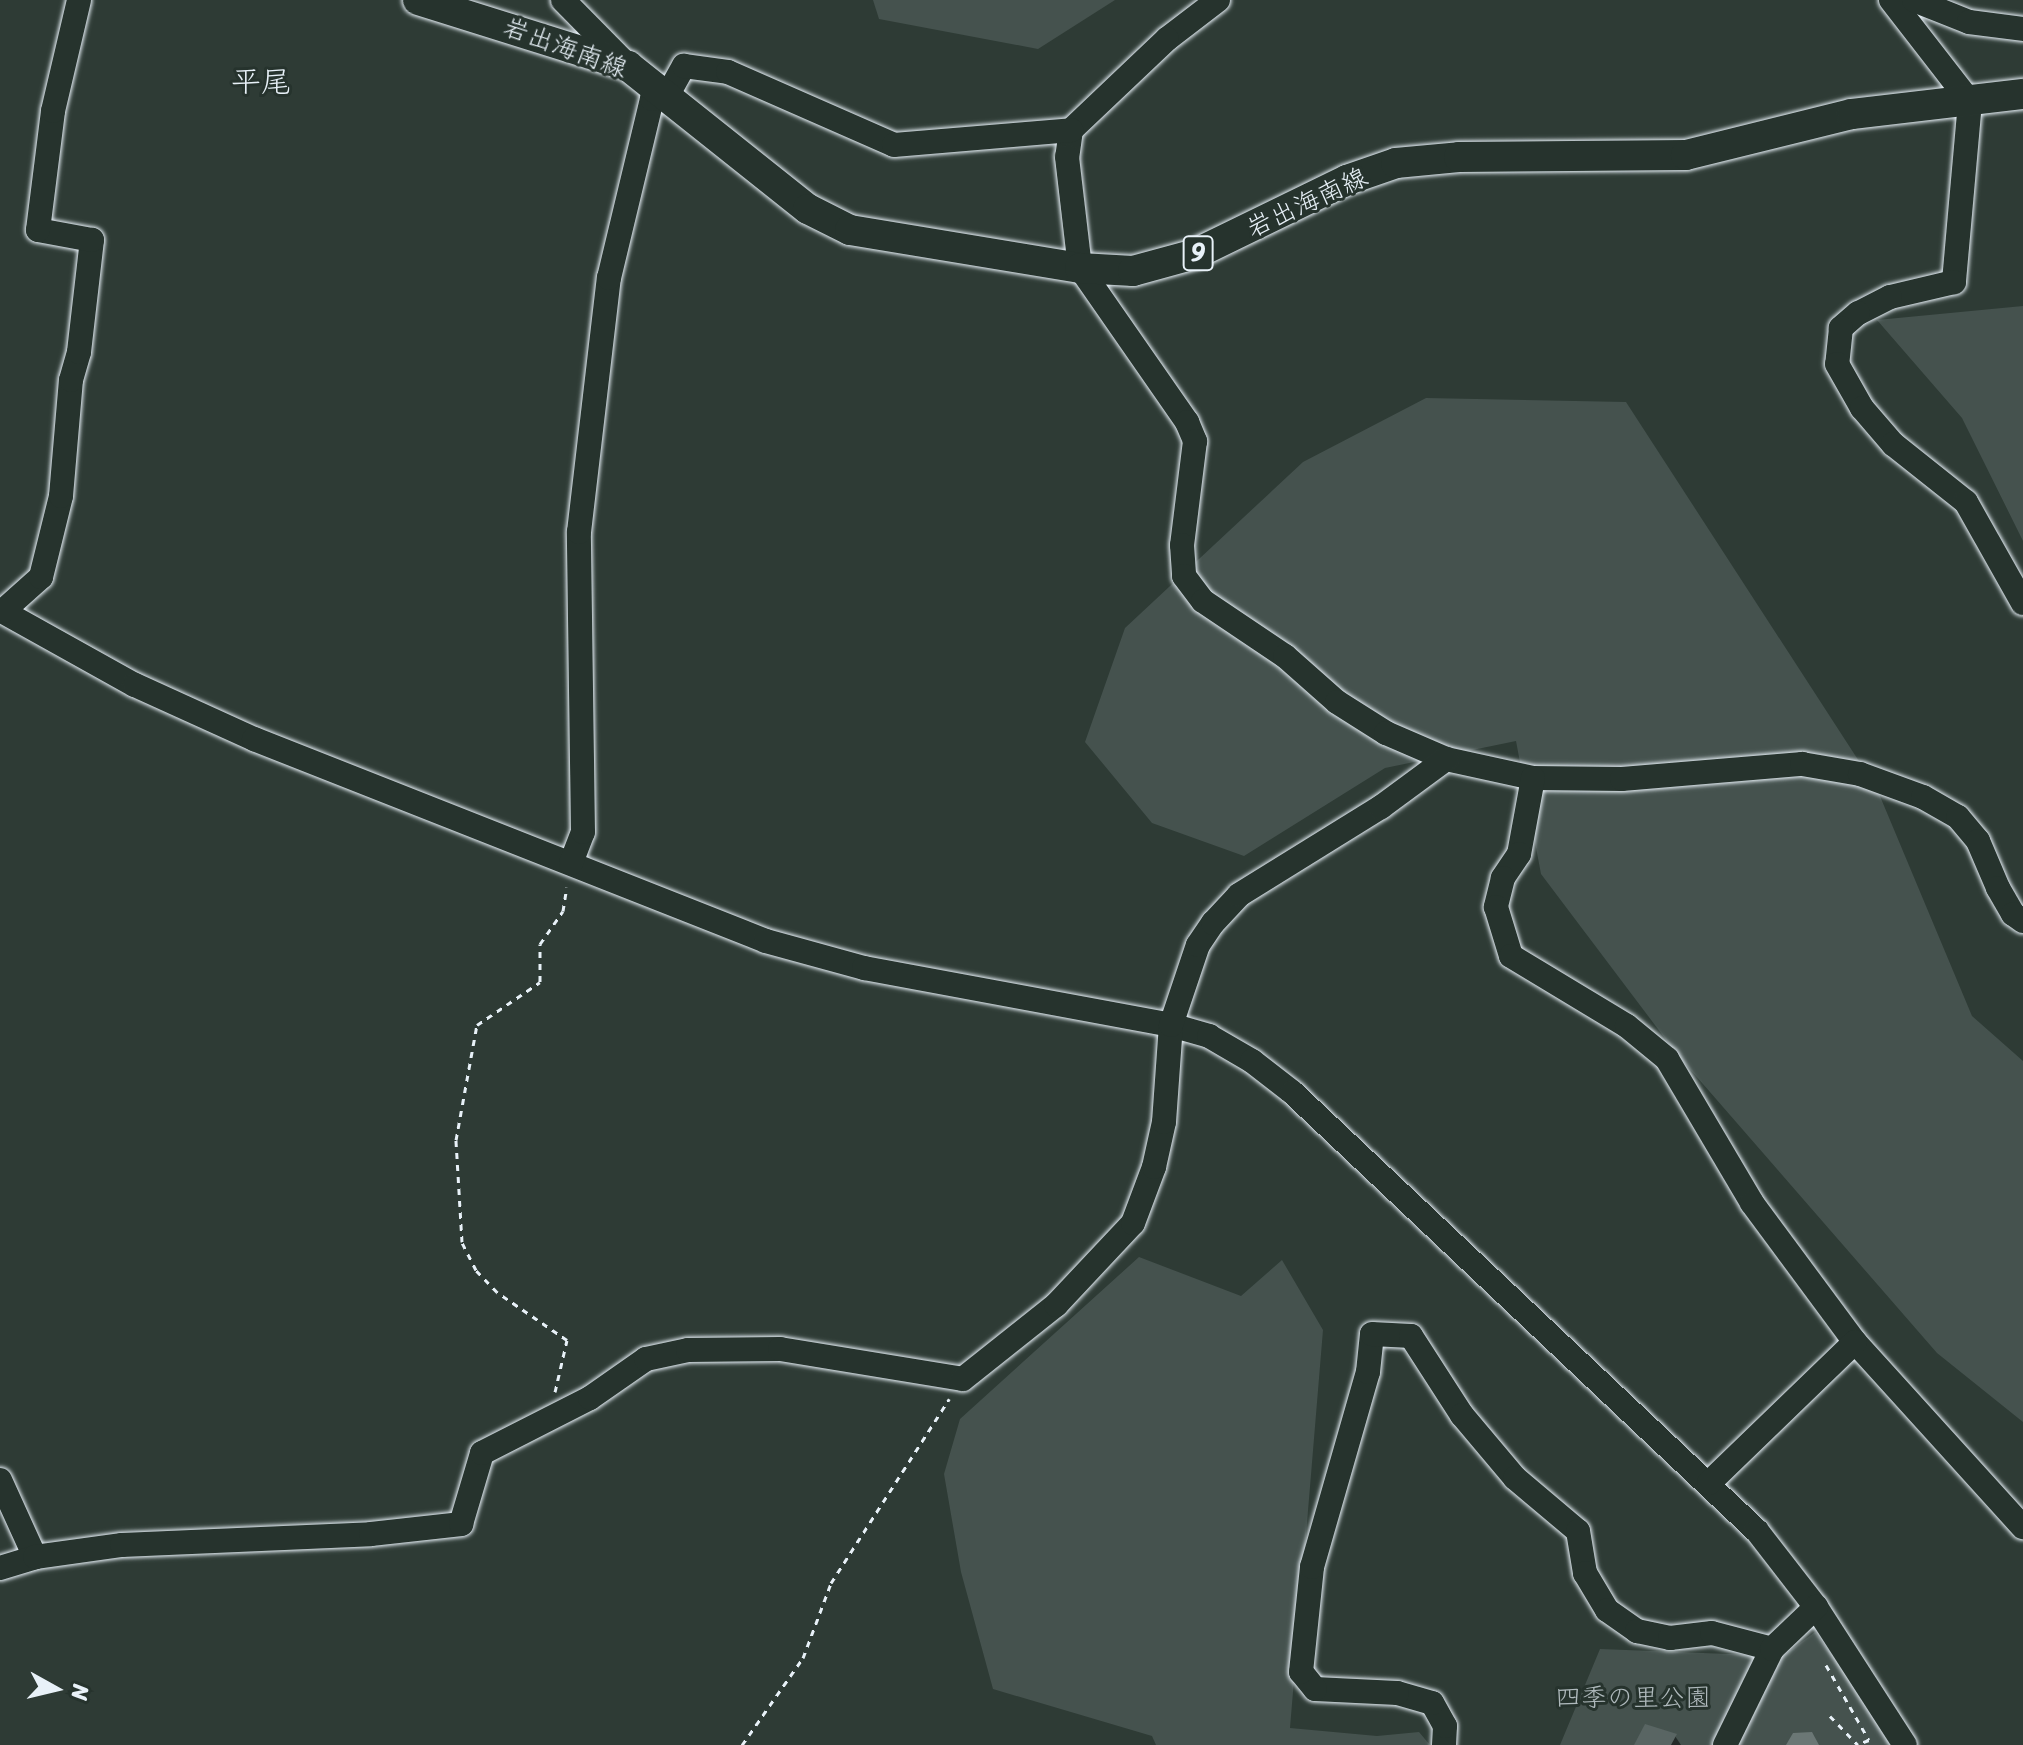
<!DOCTYPE html>
<meta charset="utf-8">
<style>
body{margin:0}
#map{position:relative;width:2023px;height:1745px;overflow:hidden;background:#2e3b35;font-family:Sriracha,"Klee One",sans-serif}
div>[style]{position:absolute}
[style*='--x']{left:calc(var(--x)*1px);top:calc(var(--y)*1px);width:calc(var(--w)*1px);rotate:calc(var(--a)*1deg)}
.green>*{inset:0;background:#45524e}
.water>*{inset:0;background:#6b7775}
.shadow>*{inset:0;background:#0007}
.building>*{inset:0;background:#596563}
.path>*{height:3px;margin-top:-1.5px;transform-origin:0;background:repeating-linear-gradient(90deg,#e8f1f8 0 6px,transparent 0 12px)}
.roads{filter:drop-shadow(0 0 2px #e8f1f8) drop-shadow(0 0 2px #e8f1f8)}
.minor>*{height:24px;margin:-12px;padding:0 12px;transform-origin:12px;border-radius:12px;background:#26332d}
.major>*{height:30px;margin:-15px;padding:0 15px;transform-origin:15px;border-radius:15px;background:#26332d}
span{translate:-50% -50%;white-space:nowrap;text-align:center;line-height:1.15;-webkit-text-stroke:6px #26332d;paint-order:stroke}
.shield-label span{padding:2px 6px;background:#26332d;border:2px solid;border-radius:6px;-webkit-text-stroke-width:0}
.shield-label{font-size:24px;color:#e8f1f8;font-weight:700}
.street-label{font-size:26px;color:#e8f1f8}
.park-label{font-size:26px;color:#afb9bc}
.quarter-label{font-size:30px;color:#e8f1f8}
.north{position:absolute;left:16px;top:1649px;width:80px;height:80px;-webkit-text-stroke:6px #26332d;paint-order:stroke;rotate:98deg;font-size:22px;font-weight:700;line-height:32px;text-align:center;color:#e8f1f8}
.north::after{content:'';display:block;margin:auto;width:28px;height:36px;background:#e8f1f8;clip-path:polygon(50% 0,100% 100%,50% 72%,0 100%)}
</style>
<div id="map">
<div class="green">
<div style="clip-path:polygon(873px 0,1115px 0,1038px 49px,879px 19px)"></div>
<div style="clip-path:polygon(2023px 306px,2023px 541px,1962px 418px,1877px 320px)"></div>
<div style="clip-path:polygon(1426px 398px,1626px 402px,1877px 789px,1972px 1016px,2023px 1061px,2023px 1422px,1937px 1353px,1676px 1053px,1541px 874px,1516px 741px,1385px 768px,1244px 856px,1152px 823px,1085px 742px,1125px 628px,1303px 462px)"></div>
<div style="clip-path:polygon(1139px 1257px,1241px 1296px,1282px 1260px,1323px 1330px,1290px 1728px,1377px 1736px,1419px 1732px,1430px 1745px,1156px 1745px,1152px 1736px,993px 1689px,961px 1572px,944px 1474px,960px 1419px)"></div>
<div style="clip-path:polygon(1815px 1632px,1897px 1745px,1560px 1745px,1600px 1649px,1783px 1656px)"></div>
</div>
<div class="water">
<div style="clip-path:polygon(1812px 1732px,1819px 1745px,1786px 1745px,1793px 1733px)"></div>
</div>
<div class="shadow">
<div style="clip-path:polygon(1675px 1736px,1681px 1745px,1634px 1745px)"></div>
</div>
<div class="building">
<div style="clip-path:polygon(1645px 1724px,1677px 1734px,1671px 1745px,1634px 1745px)"></div>
</div>
<div class="path">
<div style="--x:555;--y:1392;--w:53;--a:-77"></div>
<div style="--x:567;--y:1340;--w:85;--a:-145.6"></div>
<div style="--x:497;--y:1292;--w:30;--a:-134"></div>
<div style="--x:476;--y:1270;--w:31;--a:-117"></div>
<div style="--x:462;--y:1242;--w:102;--a:-93.4"></div>
<div style="--x:456;--y:1140;--w:117;--a:-79.7"></div>
<div style="--x:477;--y:1025;--w:76;--a:-34.3"></div>
<div style="--x:540;--y:982;--w:38;--a:-90"></div>
<div style="--x:540;--y:944;--w:40;--a:-55.1"></div>
<div style="--x:563;--y:911;--w:24;--a:-81"></div>
<div style="--x:1826;--y:1665;--w:86;--a:60.2"></div>
<div style="--x:1869;--y:1740;--w:12;--a:160"></div>
<div style="--x:1830;--y:1716;--w:40;--a:46"></div>
<div style="--x:742;--y:1745;--w:106;--a:-55"></div>
<div style="--x:803;--y:1658;--w:80;--a:-69.5"></div>
<div style="--x:831;--y:1583;--w:219;--a:-57.3"></div>
</div>
<div class="roads">
<div class="minor">
<div style="--x:563;--y:0;--w:93;--a:45.4"></div>
<div style="--x:1218;--y:0;--w:64;--a:142.6"></div>
<div style="--x:1167;--y:39;--w:132;--a:136.5"></div>
<div style="--x:1071;--y:130;--w:27;--a:98"></div>
<div style="--x:1067;--y:157;--w:112;--a:83.3"></div>
<div style="--x:1080;--y:268;--w:188;--a:55.2"></div>
<div style="--x:1187;--y:422;--w:21;--a:67"></div>
<div style="--x:1195;--y:441;--w:105;--a:97.1"></div>
<div style="--x:1182;--y:545;--w:31;--a:86"></div>
<div style="--x:1184;--y:576;--w:31;--a:53"></div>
<div style="--x:1203;--y:601;--w:99;--a:33.9"></div>
<div style="--x:1285;--y:656;--w:69;--a:41.5"></div>
<div style="--x:1337;--y:702;--w:58;--a:32.3"></div>
<div style="--x:1386;--y:733;--w:65;--a:23.4"></div>
<div style="--x:1446;--y:759;--w:89;--a:12.3"></div>
<div style="--x:1533;--y:778;--w:89;--a:0.6"></div>
<div style="--x:1622;--y:779;--w:181;--a:-4.8"></div>
<div style="--x:1802;--y:764;--w:59;--a:9.8"></div>
<div style="--x:1860;--y:774;--w:67;--a:20.1"></div>
<div style="--x:1923;--y:797;--w:40;--a:29.7"></div>
<div style="--x:1958;--y:817;--w:31;--a:50"></div>
<div style="--x:1978;--y:841;--w:51;--a:66.9"></div>
<div style="--x:1998;--y:888;--w:30;--a:60"></div>
<div style="--x:2013;--y:914;--w:12;--a:35"></div>
<div style="--x:1891;--y:0;--w:129;--a:52.2"></div>
<div style="--x:1970;--y:102;--w:181;--a:95.1"></div>
<div style="--x:1954;--y:282;--w:66;--a:166.8"></div>
<div style="--x:1890;--y:297;--w:36;--a:153"></div>
<div style="--x:1858;--y:313;--w:23;--a:139"></div>
<div style="--x:1841;--y:328;--w:36;--a:96"></div>
<div style="--x:1837;--y:364;--w:51;--a:60.4"></div>
<div style="--x:1862;--y:408;--w:48;--a:49.3"></div>
<div style="--x:1893;--y:444;--w:93;--a:38.5"></div>
<div style="--x:1966;--y:502;--w:116;--a:60.6"></div>
<div style="--x:1914;--y:0;--w:59;--a:21.8"></div>
<div style="--x:1969;--y:22;--w:54;--a:7.4"></div>
<div style="--x:0;--y:610;--w:154;--a:29.1"></div>
<div style="--x:135;--y:685;--w:131;--a:24.4"></div>
<div style="--x:254;--y:739;--w:550;--a:21.53"></div>
<div style="--x:766;--y:941;--w:102;--a:15.4"></div>
<div style="--x:864;--y:968;--w:312;--a:10.5"></div>
<div style="--x:1171;--y:1025;--w:40;--a:16"></div>
<div style="--x:1209;--y:1036;--w:50;--a:30.2"></div>
<div style="--x:1252;--y:1061;--w:51;--a:37.8"></div>
<div style="--x:1292;--y:1092;--w:639;--a:43.35"></div>
<div style="--x:1757;--y:1531;--w:96;--a:52.2"></div>
<div style="--x:1816;--y:1607;--w:164;--a:57.2"></div>
<div style="--x:3;--y:611;--w:51;--a:-41.8"></div>
<div style="--x:41;--y:577;--w:83;--a:-76.1"></div>
<div style="--x:61;--y:496;--w:116;--a:-85.1"></div>
<div style="--x:71;--y:380;--w:29;--a:-74"></div>
<div style="--x:79;--y:352;--w:113;--a:-83.4"></div>
<div style="--x:92;--y:240;--w:55;--a:-169.5"></div>
<div style="--x:38;--y:230;--w:120;--a:-82.8"></div>
<div style="--x:53;--y:111;--w:114;--a:-76.8"></div>
<div style="--x:1533;--y:778;--w:77;--a:100.4"></div>
<div style="--x:1519;--y:854;--w:29;--a:124"></div>
<div style="--x:1503;--y:878;--w:30;--a:104"></div>
<div style="--x:1496;--y:907;--w:51;--a:73"></div>
<div style="--x:1511;--y:956;--w:135;--a:31.1"></div>
<div style="--x:1627;--y:1026;--w:52;--a:39.5"></div>
<div style="--x:1667;--y:1059;--w:167;--a:59.4"></div>
<div style="--x:1752;--y:1203;--w:173;--a:53.5"></div>
<div style="--x:1855;--y:1342;--w:250;--a:47.8"></div>
<div style="--x:571;--y:863;--w:33;--a:-69"></div>
<div style="--x:583;--y:832;--w:300;--a:-90.8"></div>
<div style="--x:579;--y:532;--w:256;--a:-83.3"></div>
<div style="--x:609;--y:278;--w:184;--a:-76.5"></div>
<div style="--x:652;--y:99;--w:14;--a:-4"></div>
<div style="--x:666;--y:98;--w:37;--a:-61"></div>
<div style="--x:684;--y:66;--w:44;--a:7.8"></div>
<div style="--x:728;--y:72;--w:181;--a:23.7"></div>
<div style="--x:894;--y:145;--w:178;--a:-4.8"></div>
<div style="--x:0;--y:1480;--w:85;--a:65.6"></div>
<div style="--x:1709;--y:1483;--w:203;--a:-44"></div>
<div style="--x:0;--y:1568;--w:37;--a:-17"></div>
<div style="--x:35;--y:1557;--w:88;--a:-7.9"></div>
<div style="--x:122;--y:1545;--w:249;--a:-2.5"></div>
<div style="--x:371;--y:1534;--w:91;--a:-6.3"></div>
<div style="--x:461;--y:1524;--w:74;--a:-73.5"></div>
<div style="--x:482;--y:1453;--w:121;--a:-27"></div>
<div style="--x:590;--y:1398;--w:68;--a:-34.9"></div>
<div style="--x:646;--y:1359;--w:43;--a:-12.1"></div>
<div style="--x:688;--y:1350;--w:92;--a:-0.6"></div>
<div style="--x:780;--y:1349;--w:185;--a:9.3"></div>
<div style="--x:963;--y:1379;--w:119;--a:-38.5"></div>
<div style="--x:1056;--y:1305;--w:112;--a:-46.8"></div>
<div style="--x:1133;--y:1223;--w:60;--a:-69.4"></div>
<div style="--x:1154;--y:1167;--w:46;--a:-77.5"></div>
<div style="--x:1164;--y:1122;--w:97;--a:-85.9"></div>
<div style="--x:1171;--y:1025;--w:84;--a:-71.4"></div>
<div style="--x:1198;--y:945;--w:27;--a:-56"></div>
<div style="--x:1213;--y:923;--w:38;--a:-47"></div>
<div style="--x:1239;--y:895;--w:167;--a:-31.8"></div>
<div style="--x:1381;--y:807;--w:81;--a:-36.4"></div>
<div style="--x:1444;--y:1745;--w:19;--a:-87"></div>
<div style="--x:1445;--y:1726;--w:26;--a:-119"></div>
<div style="--x:1432;--y:1703;--w:36;--a:-164"></div>
<div style="--x:1397;--y:1693;--w:82;--a:-177.2"></div>
<div style="--x:1315;--y:1689;--w:22;--a:-129"></div>
<div style="--x:1301;--y:1672;--w:106;--a:-84"></div>
<div style="--x:1312;--y:1567;--w:203;--a:-74"></div>
<div style="--x:1368;--y:1372;--w:38;--a:-84"></div>
<div style="--x:1372;--y:1334;--w:39;--a:3"></div>
<div style="--x:1411;--y:1336;--w:94;--a:57.2"></div>
<div style="--x:1462;--y:1415;--w:82;--a:49.9"></div>
<div style="--x:1515;--y:1478;--w:82;--a:40.1"></div>
<div style="--x:1578;--y:1531;--w:43;--a:80.5"></div>
<div style="--x:1585;--y:1573;--w:43;--a:59.3"></div>
<div style="--x:1607;--y:1610;--w:37;--a:35"></div>
<div style="--x:1637;--y:1631;--w:34;--a:12"></div>
<div style="--x:1670;--y:1638;--w:42;--a:-6.8"></div>
<div style="--x:1712;--y:1633;--w:62;--a:14.9"></div>
<div style="--x:1725;--y:1745;--w:107;--a:-63.9"></div>
<div style="--x:1772;--y:1649;--w:61;--a:-43.7"></div>
</div>
<div class="major">
<div style="--x:418;--y:0;--w:220;--a:17.4"></div>
<div style="--x:628;--y:66;--w:230;--a:38.5"></div>
<div style="--x:808;--y:209;--w:47;--a:26.6"></div>
<div style="--x:850;--y:230;--w:233;--a:9.4"></div>
<div style="--x:1080;--y:268;--w:53;--a:3.2"></div>
<div style="--x:1133;--y:271;--w:64;--a:-15.3"></div>
<div style="--x:1195;--y:254;--w:169;--a:-26"></div>
<div style="--x:1347;--y:180;--w:52;--a:-19.1"></div>
<div style="--x:1396;--y:163;--w:63;--a:-5.4"></div>
<div style="--x:1459;--y:157;--w:227;--a:-0.5"></div>
<div style="--x:1686;--y:155;--w:171;--a:-13.9"></div>
<div style="--x:1852;--y:114;--w:172;--a:-6.7"></div>
</div>
</div>
<div class="shield-label">
<span style="left:1198px;top:253px">9</span>
</div>
<div class="street-label">
<span style="left:565px;top:48px;rotate:20deg">岩出海南線</span>
<span style="left:1307px;top:203px;rotate:-25deg">岩出海南線</span>
</div>
<div class="park-label">
<span style="left:1633px;top:1698px">四季の里公園</span>
</div>
<div class="quarter-label">
<span style="left:261px;top:82px">平尾</span>
</div>
<div class="north">N</div>
</div>
